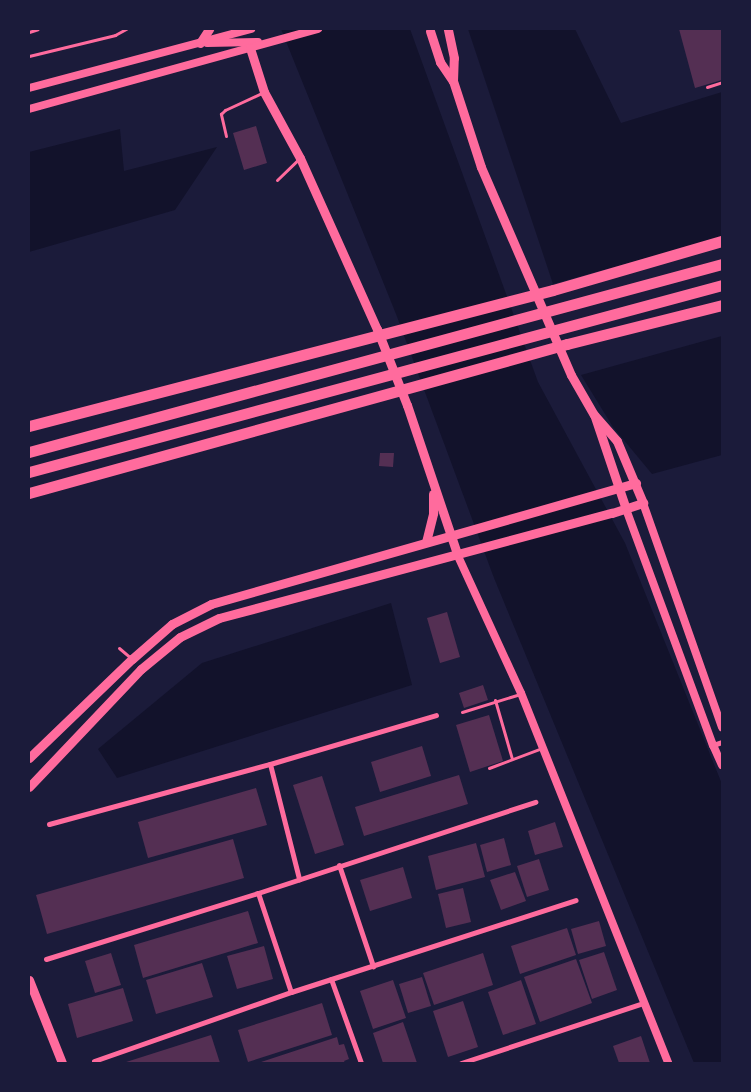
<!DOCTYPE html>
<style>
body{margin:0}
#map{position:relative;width:751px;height:1092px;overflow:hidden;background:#1b1b3a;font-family:"PT Sans Narrow",sans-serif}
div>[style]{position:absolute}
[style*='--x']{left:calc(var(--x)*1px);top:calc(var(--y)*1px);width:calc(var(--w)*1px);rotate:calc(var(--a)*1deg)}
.water>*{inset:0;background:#12122b}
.building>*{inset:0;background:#542f53}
.service>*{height:3px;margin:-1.5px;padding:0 1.5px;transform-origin:1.5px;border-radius:1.5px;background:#ff6b9d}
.minor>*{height:5px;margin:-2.5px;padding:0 2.5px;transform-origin:2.5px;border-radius:2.5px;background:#ff6b9d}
.tertiary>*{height:8px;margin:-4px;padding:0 4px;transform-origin:4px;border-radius:4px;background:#ff6b9d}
.secondary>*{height:9px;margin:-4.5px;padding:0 4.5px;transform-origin:4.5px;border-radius:4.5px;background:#ff6b9d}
.motorway>*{height:11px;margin:-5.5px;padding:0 5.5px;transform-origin:5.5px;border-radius:5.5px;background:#ff6b9d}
span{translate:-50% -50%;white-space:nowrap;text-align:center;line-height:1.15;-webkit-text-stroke:5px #1b1b3a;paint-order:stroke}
.frame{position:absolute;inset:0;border:30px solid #1b1b3a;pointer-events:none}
</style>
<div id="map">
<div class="water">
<div style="clip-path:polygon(281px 29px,410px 29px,538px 382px,625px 543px,722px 784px,722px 1063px,694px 1063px,494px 578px,396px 314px)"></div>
<div style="clip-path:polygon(468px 29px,575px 29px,621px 123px,722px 92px,722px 237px,553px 284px)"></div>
<div style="clip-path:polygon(120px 129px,124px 171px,217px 147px,175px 210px,29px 252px,29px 152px)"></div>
<div style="clip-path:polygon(722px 336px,722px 455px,652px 474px,613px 427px,581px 375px)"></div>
<div style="clip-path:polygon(391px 603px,412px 685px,117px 778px,98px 749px,202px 663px)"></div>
</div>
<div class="building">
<div style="clip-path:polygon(679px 29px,721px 29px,722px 80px,695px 88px)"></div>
<div style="clip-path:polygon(256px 126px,267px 163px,244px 170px,233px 133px)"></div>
<div style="clip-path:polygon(380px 453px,394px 453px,393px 467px,379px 466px)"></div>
<div style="clip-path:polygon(447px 612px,460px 657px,440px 663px,427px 618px)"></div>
<div style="clip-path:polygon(483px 685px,488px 700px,464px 708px,459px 693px)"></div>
<div style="clip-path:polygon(489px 715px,503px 761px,470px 772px,456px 725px)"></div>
<div style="clip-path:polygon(422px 746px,431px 776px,380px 792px,371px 762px)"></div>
<div style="clip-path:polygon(459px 775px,468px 804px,364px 836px,355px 807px)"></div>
<div style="clip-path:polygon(322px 776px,344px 845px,315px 854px,293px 785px)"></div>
<div style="clip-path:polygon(256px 788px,267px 825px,148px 858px,138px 822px)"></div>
<div style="clip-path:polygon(555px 822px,563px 847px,535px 855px,528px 831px)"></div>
<div style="clip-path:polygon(504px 838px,511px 865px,487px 872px,480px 845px)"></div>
<div style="clip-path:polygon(233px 839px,244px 878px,47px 934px,36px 895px)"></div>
<div style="clip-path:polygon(476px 843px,485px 877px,436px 890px,428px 856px)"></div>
<div style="clip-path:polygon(539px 859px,549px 890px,527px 897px,517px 866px)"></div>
<div style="clip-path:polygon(403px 867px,412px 898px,370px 911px,360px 880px)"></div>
<div style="clip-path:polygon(515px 872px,526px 901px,501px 910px,490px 880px)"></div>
<div style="clip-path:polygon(463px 888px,471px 922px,446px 928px,438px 894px)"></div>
<div style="clip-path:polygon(248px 911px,258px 943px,143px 978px,134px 945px)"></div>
<div style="clip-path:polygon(599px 921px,606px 946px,578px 954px,571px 929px)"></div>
<div style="clip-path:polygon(567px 928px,576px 955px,520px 974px,511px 946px)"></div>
<div style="clip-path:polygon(264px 946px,273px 979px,237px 989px,227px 956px)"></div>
<div style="clip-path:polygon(604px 952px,617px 990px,592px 999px,579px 960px)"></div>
<div style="clip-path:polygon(111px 953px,121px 985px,95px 993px,85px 961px)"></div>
<div style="clip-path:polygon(483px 953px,493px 985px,434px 1005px,423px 973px)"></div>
<div style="clip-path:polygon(576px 959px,592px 1003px,540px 1022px,524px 977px)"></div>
<div style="clip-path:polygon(202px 963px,213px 997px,156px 1014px,146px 980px)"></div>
<div style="clip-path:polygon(422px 977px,431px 1006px,408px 1013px,399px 984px)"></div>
<div style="clip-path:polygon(393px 980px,406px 1018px,373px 1029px,360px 991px)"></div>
<div style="clip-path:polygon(521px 980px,536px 1024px,503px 1035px,488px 992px)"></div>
<div style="clip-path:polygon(123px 988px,133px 1021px,77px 1038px,68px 1004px)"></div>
<div style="clip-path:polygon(463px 1001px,478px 1047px,448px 1057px,433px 1011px)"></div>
<div style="clip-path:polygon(322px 1003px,332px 1035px,248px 1062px,238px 1030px)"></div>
<div style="clip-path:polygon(403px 1022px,417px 1063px,383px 1063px,373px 1033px)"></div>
<div style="clip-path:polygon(211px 1035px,220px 1063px,123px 1063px)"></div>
<div style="clip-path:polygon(641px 1036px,650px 1063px,619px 1063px,613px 1046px)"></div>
<div style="clip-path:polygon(337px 1037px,339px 1045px,344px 1044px,349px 1059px,344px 1061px,345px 1063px,258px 1063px)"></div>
</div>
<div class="service">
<div style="--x:29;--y:32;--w:9;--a:-18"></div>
<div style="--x:29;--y:56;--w:89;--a:-13.7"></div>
<div style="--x:115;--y:35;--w:13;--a:-29"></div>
<div style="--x:707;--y:87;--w:16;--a:-18"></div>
<div style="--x:226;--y:136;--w:23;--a:-103"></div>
<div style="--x:221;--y:114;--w:6;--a:-45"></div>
<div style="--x:225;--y:110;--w:43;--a:-24.8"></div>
<div style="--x:277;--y:180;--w:30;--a:-44"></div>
<div style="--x:119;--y:648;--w:16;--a:40"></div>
<div style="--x:495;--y:700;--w:61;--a:73.9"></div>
<div style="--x:462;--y:712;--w:61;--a:-17.2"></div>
<div style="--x:489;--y:768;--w:57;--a:-20.7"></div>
</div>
<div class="minor">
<div style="--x:713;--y:745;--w:9;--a:-18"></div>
<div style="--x:270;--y:764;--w:119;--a:75.8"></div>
<div style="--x:49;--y:824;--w:229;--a:-15.2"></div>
<div style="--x:270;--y:764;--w:173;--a:-16.4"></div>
<div style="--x:339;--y:865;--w:107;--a:71.4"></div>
<div style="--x:258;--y:893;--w:104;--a:71.6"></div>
<div style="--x:46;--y:959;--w:222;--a:-17.3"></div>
<div style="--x:258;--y:893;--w:292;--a:-18.2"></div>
<div style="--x:331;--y:979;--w:89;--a:70.3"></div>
<div style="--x:94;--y:1061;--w:209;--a:-19.3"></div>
<div style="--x:291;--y:992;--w:299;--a:-17.9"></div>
<div style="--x:461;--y:1063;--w:193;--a:-18.2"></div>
</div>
<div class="tertiary">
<div style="--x:207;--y:43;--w:51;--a:-1.1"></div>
<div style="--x:29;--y:88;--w:230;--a:-14.9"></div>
<div style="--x:29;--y:109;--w:300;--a:-15.5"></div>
<div style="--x:643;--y:503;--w:238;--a:70.6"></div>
<div style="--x:626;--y:509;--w:252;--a:69.8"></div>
<div style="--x:713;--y:745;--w:22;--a:66"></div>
<div style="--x:457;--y:554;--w:153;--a:65.3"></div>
<div style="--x:521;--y:693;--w:398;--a:68.3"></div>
</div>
<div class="secondary">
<div style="--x:430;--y:31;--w:33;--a:72"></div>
<div style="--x:440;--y:62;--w:23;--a:56"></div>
<div style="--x:200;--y:43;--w:17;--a:-57"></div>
<div style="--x:250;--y:48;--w:46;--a:72.3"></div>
<div style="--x:264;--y:92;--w:75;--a:61.4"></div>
<div style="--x:300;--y:158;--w:188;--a:65.8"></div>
<div style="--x:377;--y:329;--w:82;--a:68.5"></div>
<div style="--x:407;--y:405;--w:157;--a:71.4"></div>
<div style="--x:595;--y:417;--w:97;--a:71.4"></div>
<div style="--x:426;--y:542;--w:30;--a:-76"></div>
<div style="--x:433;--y:513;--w:19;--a:-90"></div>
<div style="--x:29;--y:758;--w:143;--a:-43.9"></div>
<div style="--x:132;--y:659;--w:53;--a:-41.2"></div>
<div style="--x:172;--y:624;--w:44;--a:-27.1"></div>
<div style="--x:211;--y:604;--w:442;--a:-15.9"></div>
<div style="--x:29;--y:787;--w:163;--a:-46.5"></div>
<div style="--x:141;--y:669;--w:50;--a:-39.4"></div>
<div style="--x:180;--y:637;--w:43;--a:-26"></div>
<div style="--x:219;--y:618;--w:407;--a:-15"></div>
<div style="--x:612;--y:513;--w:33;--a:-18"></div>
<div style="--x:643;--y:503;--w:67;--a:-112.8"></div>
<div style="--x:617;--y:441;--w:35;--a:-131"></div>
<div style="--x:594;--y:415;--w:46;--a:-119.9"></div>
<div style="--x:571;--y:375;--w:227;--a:-113.4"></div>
<div style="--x:481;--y:167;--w:90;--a:-108"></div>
<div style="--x:453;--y:81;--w:23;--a:-88"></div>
<div style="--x:454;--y:58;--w:30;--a:-102"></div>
<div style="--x:29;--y:980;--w:89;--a:68.3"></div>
</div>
<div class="motorway">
<div style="--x:29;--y:426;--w:541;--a:-14.55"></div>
<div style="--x:553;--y:290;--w:176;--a:-16.2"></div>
<div style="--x:29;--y:452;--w:718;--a:-15.18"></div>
<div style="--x:29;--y:472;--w:718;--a:-15.1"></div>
<div style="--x:29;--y:493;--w:558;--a:-15.48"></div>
<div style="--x:567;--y:344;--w:160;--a:-14.1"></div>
</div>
<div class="frame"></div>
</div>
